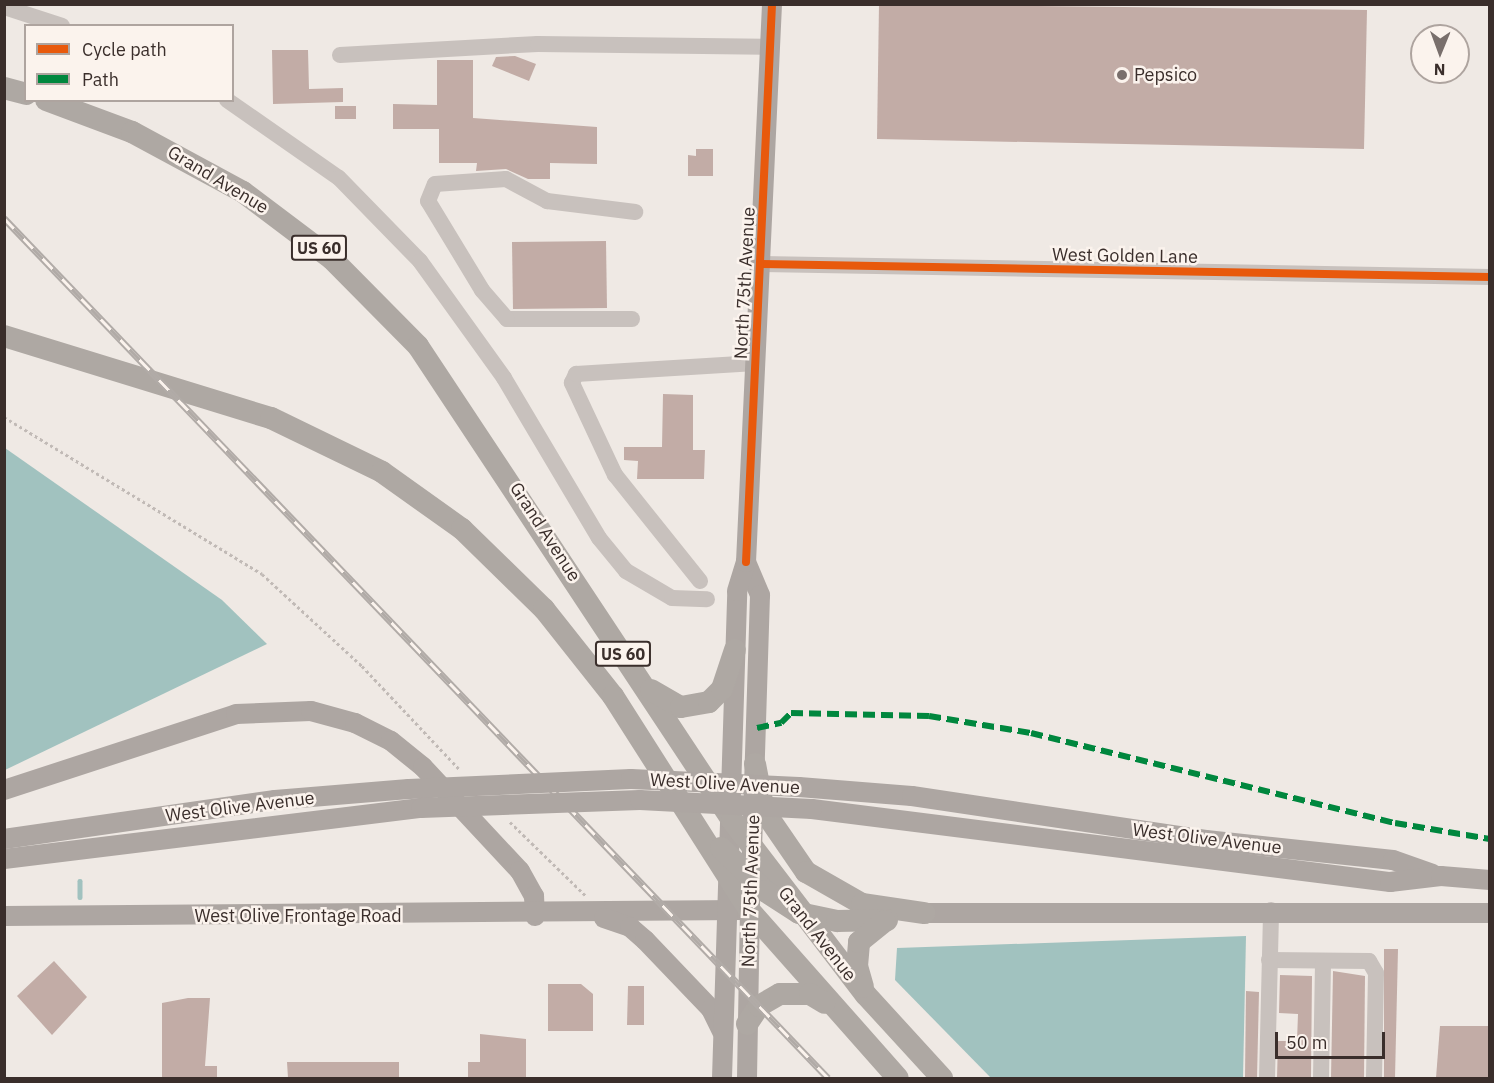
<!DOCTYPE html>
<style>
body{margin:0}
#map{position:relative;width:1494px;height:1083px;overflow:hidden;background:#efe9e4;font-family:"IBM Plex Sans",sans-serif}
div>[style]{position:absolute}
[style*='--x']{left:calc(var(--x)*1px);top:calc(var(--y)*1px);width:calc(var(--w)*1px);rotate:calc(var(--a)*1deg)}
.water>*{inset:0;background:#a1c2bf}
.stream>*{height:4.5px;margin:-2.25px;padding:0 2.25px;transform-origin:2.25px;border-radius:2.25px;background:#a1c2bf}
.building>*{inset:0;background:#c2aca6}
.path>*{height:3px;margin-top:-1.5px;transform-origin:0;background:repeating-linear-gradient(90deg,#c1bab6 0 3px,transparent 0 6px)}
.minor>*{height:16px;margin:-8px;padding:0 8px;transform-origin:8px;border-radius:8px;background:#c8c1bd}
.major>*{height:20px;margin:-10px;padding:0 10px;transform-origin:10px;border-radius:10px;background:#ada6a2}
.highway>*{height:22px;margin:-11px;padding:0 11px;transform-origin:11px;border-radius:11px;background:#aea8a3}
.rail>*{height:7px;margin-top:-3.5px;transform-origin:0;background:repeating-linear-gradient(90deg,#fbf3ed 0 14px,#b1aba7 0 28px);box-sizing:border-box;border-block:2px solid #b1aba7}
.major-bridge>*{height:20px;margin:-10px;padding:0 10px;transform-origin:10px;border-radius:10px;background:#ada6a2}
.quiet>*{height:6px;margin-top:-3px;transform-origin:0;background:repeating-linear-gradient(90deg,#00873e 0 12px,transparent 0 18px)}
.cycleway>*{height:8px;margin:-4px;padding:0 4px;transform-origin:4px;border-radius:4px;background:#e8590c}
.dots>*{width:16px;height:16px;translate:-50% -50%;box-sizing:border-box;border:3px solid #fbf3ed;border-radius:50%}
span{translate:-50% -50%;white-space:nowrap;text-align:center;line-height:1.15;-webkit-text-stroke:5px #fbf3ed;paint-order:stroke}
.shield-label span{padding:2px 4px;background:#fbf3ed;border:2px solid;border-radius:4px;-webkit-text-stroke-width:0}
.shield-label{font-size:16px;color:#3a2e2b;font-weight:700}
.poi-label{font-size:18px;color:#3a2e2b}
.left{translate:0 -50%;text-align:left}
.street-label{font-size:18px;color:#3a2e2b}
.frame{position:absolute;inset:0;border:6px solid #3a2e2b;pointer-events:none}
.legend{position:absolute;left:24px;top:24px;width:210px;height:78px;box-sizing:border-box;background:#fbf3ed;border:2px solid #aea49f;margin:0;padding:8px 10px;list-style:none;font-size:18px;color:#3a2e2b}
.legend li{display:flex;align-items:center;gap:12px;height:30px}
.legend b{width:30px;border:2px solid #aea49f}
.north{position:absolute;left:1410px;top:24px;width:60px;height:60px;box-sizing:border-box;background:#fbf3ed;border:2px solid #aea49f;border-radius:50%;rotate:181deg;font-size:16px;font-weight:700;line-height:24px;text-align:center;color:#3a2e2b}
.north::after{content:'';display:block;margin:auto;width:21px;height:27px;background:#796f6c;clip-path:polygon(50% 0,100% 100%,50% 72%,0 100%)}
.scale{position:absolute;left:1275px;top:1032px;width:110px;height:27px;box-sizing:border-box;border:3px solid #3a2e2b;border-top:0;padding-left:8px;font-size:18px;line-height:21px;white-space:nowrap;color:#3a2e2b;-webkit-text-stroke:4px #fbf3ed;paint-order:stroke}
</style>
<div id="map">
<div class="water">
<div style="clip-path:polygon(5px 448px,222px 600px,267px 644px,5px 770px)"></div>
<div style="clip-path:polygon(1246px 936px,1243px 1078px,991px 1078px,895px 980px,897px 948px)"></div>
</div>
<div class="stream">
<div style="--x:80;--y:881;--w:16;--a:90"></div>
</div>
<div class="building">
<div style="clip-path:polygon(879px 4px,1367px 10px,1364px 149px,877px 139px)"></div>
<div style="clip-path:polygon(272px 50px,308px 50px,309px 89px,343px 88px,343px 102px,273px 104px)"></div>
<div style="clip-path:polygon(515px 56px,536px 64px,529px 81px,492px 66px,496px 57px)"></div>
<div style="clip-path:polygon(437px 60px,473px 60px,473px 118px,597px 127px,597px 164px,550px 163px,550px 179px,528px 179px,506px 169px,476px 171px,477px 163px,439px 163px,439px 129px,393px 129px,393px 104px,437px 105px)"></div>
<div style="clip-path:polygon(335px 106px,356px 106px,356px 119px,335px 119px)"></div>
<div style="clip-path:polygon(696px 149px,713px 149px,713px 176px,688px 176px,688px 155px,696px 156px)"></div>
<div style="clip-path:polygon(606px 241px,607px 308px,513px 309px,512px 242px)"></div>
<div style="clip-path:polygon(663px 394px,693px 395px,693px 450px,705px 450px,704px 479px,637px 479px,638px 461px,624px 460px,624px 447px,662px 447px)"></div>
<div style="clip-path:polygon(1384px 949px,1398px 949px,1395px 1078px,1384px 1078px)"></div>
<div style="clip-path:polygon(54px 961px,87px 997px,52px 1035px,17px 996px)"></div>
<div style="clip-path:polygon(1333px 971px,1365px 976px,1364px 1078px,1331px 1078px)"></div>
<div style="clip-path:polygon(1280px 975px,1312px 976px,1311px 1078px,1277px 1078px,1278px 1041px,1297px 1041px,1298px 1014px,1279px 1013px)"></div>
<div style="clip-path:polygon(548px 984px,581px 984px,593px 994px,593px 1031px,548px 1031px)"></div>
<div style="clip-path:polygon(628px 986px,644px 986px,644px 1025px,627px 1025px)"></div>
<div style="clip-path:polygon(1246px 991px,1259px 992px,1257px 1078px,1245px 1078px)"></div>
<div style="clip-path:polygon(188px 998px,210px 998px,205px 1066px,217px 1066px,217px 1078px,162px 1078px,162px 1003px)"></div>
<div style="clip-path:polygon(1440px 1026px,1490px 1026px,1490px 1078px,1436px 1078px)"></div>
<div style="clip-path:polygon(480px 1034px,526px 1039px,526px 1078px,468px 1078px,468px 1062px,480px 1062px)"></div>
<div style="clip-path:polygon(287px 1062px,399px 1062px,399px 1078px,288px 1078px)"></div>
</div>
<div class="path">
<div style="--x:4;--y:417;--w:302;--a:31.3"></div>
<div style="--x:262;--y:574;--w:136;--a:42.6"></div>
<div style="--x:362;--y:666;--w:143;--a:46.7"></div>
<div style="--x:510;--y:822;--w:105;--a:44.2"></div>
</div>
<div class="minor">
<div style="--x:4;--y:7;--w:61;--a:18.1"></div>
<div style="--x:340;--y:55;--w:198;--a:-3.2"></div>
<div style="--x:538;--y:44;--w:232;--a:0.7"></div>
<div style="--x:227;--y:100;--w:136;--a:34.9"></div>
<div style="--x:339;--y:178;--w:116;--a:45.7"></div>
<div style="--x:420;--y:261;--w:144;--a:54.3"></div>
<div style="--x:504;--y:378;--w:186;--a:59.3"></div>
<div style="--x:599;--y:538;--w:43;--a:50.7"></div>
<div style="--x:626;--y:571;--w:53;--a:30.4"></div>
<div style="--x:672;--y:598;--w:35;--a:2"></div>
<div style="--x:760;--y:264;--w:730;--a:1.02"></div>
<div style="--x:632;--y:319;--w:125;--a:180"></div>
<div style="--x:507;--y:319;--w:38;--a:-131"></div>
<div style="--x:482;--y:290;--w:104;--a:-121.2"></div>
<div style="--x:428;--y:201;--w:18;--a:-68"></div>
<div style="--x:435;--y:184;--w:71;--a:-4"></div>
<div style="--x:506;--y:179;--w:47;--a:28.2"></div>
<div style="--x:547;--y:201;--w:89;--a:7.1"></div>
<div style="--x:700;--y:581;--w:136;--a:-128.7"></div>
<div style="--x:615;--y:475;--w:102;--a:-115.1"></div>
<div style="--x:572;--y:383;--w:10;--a:-66"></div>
<div style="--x:576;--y:374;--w:180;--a:-3.5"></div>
<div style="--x:1269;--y:960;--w:100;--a:0.6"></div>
<div style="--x:1369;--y:961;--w:14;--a:60"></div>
<div style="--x:1376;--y:973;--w:105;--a:91.1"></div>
<div style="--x:1267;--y:1078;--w:168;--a:-88.6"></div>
<div style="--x:1321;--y:1078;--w:117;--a:-89"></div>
</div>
<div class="major">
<div style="--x:746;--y:562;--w:36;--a:67"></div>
<div style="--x:760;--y:595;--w:259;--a:91.8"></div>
<div style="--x:799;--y:787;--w:113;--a:4.6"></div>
<div style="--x:912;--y:796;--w:297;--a:8.5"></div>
<div style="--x:1206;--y:840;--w:188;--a:6.1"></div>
<div style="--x:1393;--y:860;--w:42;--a:19.3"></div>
<div style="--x:4;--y:790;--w:244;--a:-18.1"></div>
<div style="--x:236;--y:714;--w:75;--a:-2.3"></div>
<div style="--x:311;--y:711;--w:46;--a:15.3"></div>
<div style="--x:355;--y:723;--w:40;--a:26.6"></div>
<div style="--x:391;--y:741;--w:41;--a:39.1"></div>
<div style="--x:423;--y:767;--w:142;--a:47"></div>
<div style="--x:520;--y:871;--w:29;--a:61"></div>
<div style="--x:534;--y:896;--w:20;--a:87"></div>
<div style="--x:812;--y:809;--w:583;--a:7.2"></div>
<div style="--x:1390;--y:882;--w:51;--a:-6.7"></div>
<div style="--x:1441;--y:876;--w:49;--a:4.7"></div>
<div style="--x:4;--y:839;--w:274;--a:-8.2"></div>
<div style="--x:275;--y:800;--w:134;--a:-4.7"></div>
<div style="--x:4;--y:859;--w:420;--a:-7"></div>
<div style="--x:924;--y:913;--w:566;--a:0"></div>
<div style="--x:4;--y:916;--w:738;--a:-0.47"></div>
<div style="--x:604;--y:918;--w:28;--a:19"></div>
<div style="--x:630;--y:927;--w:20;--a:41"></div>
<div style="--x:645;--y:940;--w:95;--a:46.3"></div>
<div style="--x:711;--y:1009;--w:25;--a:64"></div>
<div style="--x:722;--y:1078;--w:487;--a:-88.2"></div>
<div style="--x:737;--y:591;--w:30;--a:-73"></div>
<div style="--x:746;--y:562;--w:559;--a:-87.33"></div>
<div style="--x:747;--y:1078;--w:177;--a:-89"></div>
</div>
<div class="highway">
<div style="--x:4;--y:88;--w:23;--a:15"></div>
<div style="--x:46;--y:100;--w:92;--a:20.4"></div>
<div style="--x:132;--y:132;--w:126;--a:28.4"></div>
<div style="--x:243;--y:192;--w:111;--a:37"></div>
<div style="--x:332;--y:259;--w:122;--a:45.3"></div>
<div style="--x:418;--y:346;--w:569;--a:56.48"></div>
<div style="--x:732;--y:820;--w:220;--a:52.6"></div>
<div style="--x:866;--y:995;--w:113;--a:47.5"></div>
<div style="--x:4;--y:336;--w:279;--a:17.1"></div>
<div style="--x:271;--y:418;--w:123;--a:25.9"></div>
<div style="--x:382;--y:472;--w:98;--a:35.5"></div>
<div style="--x:462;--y:529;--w:115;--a:44.3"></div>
<div style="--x:544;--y:609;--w:111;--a:51.6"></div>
<div style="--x:613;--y:696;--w:255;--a:57.5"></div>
<div style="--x:750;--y:911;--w:223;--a:48.5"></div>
<div style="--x:651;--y:690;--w:34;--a:30"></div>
<div style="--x:681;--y:707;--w:28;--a:-10"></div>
<div style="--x:709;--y:702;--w:18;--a:-45"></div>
<div style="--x:722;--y:689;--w:41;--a:-71.6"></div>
<div style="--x:755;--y:764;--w:48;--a:79.2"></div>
<div style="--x:764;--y:811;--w:74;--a:55.5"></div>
<div style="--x:806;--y:872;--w:64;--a:29.7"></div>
<div style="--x:862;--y:904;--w:63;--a:8.3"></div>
<div style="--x:721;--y:848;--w:62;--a:44.3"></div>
<div style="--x:765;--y:891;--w:40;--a:32.9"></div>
<div style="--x:799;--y:913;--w:39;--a:12"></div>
<div style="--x:837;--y:921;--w:50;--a:-1.1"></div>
<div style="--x:863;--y:987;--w:22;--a:-106"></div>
<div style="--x:857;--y:966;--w:24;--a:-85"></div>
<div style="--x:859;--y:942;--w:33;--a:-39"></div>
<div style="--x:747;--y:1024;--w:22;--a:-56"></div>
<div style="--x:759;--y:1006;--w:24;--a:-30"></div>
<div style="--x:780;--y:994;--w:30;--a:0"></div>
<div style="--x:810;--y:994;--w:17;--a:31"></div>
</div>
<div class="rail">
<div style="--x:4;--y:218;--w:1191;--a:46.22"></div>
</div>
<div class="major-bridge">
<div style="--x:409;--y:789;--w:222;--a:-2.6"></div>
<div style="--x:631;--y:779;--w:168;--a:2.7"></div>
<div style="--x:421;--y:808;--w:219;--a:-2.1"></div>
<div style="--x:640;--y:800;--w:172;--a:3"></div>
</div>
<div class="quiet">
<div style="--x:757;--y:728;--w:25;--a:-12"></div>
<div style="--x:781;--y:723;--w:14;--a:-45"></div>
<div style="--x:791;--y:713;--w:138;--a:1.2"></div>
<div style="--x:929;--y:716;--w:103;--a:9.5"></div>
<div style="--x:1031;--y:733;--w:375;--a:13.9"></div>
<div style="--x:1395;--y:823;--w:96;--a:9.6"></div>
</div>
<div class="cycleway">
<div style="--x:760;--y:264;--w:730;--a:1.02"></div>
<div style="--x:746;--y:562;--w:559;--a:-87.33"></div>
</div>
<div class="dots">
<div style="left:1122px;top:75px;background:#796f6c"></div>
</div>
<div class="shield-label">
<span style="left:319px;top:248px">US 60</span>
<span style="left:623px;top:654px">US 60</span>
</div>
<div class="poi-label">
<span class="left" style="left:1134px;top:75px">Pepsico</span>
</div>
<div class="street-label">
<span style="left:218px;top:180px;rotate:31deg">Grand Avenue</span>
<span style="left:1125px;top:256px;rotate:1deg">West Golden Lane</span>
<span style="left:745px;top:283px;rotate:-87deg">North 75th Avenue</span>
<span style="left:545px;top:532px;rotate:57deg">Grand Avenue</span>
<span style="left:725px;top:784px;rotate:3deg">West Olive Avenue</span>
<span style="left:240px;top:807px;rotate:-7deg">West Olive Avenue</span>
<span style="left:1207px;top:839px;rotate:7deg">West Olive Avenue</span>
<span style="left:751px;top:891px;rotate:-88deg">North 75th Avenue</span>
<span style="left:298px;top:916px">West Olive Frontage Road</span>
<span style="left:817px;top:934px;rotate:52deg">Grand Avenue</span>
</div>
<div class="frame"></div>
<ul class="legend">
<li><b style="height:8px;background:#e8590c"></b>Cycle path</li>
<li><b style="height:8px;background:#00873e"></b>Path</li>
</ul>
<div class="north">N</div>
<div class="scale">50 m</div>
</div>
